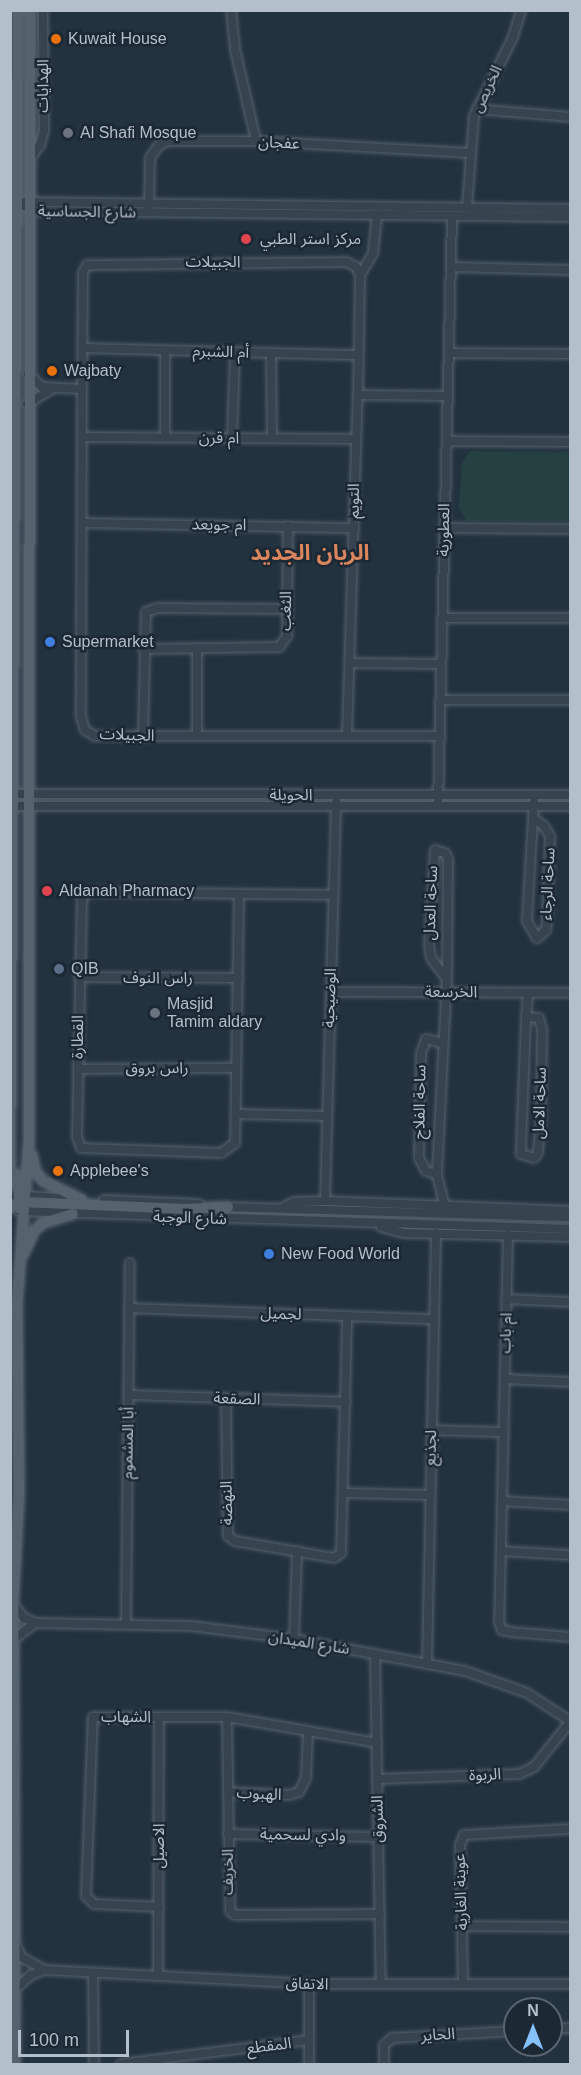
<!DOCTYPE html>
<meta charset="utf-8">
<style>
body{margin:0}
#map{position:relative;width:581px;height:2075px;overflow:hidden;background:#23323f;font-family:Arial,"Noto Sans Arabic",sans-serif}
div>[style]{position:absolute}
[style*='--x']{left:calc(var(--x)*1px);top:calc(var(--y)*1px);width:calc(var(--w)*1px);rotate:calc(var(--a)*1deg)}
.green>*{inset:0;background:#254040}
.roads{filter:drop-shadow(0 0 2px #55626d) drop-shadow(0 0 2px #55626d)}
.minor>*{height:8px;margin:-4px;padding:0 4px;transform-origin:4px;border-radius:4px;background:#37444f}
.major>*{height:10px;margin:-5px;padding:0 5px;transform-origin:5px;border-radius:5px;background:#55636f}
.dots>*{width:16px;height:16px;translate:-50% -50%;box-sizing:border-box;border:3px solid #1c2934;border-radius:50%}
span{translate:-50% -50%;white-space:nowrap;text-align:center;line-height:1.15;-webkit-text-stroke:5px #1c2934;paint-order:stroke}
.poi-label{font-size:16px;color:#b3bfca}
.left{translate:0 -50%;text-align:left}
.street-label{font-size:16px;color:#b3bfca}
.district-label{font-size:22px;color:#da855e;font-weight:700}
.frame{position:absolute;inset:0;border:12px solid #b3bfca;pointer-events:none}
.north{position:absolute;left:503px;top:1997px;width:60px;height:60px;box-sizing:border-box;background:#1c2934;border:2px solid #586570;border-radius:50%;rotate:0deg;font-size:16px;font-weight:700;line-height:24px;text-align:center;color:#b3bfca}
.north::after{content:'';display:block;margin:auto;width:21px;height:27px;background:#85c2fd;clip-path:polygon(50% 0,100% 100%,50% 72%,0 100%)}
.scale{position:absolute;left:18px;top:2030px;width:111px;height:27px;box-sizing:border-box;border:3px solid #b3bfca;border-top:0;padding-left:8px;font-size:18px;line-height:21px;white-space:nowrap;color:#b3bfca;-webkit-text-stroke:4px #1c2934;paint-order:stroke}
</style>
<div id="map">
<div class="green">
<div style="clip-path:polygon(470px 451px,570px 452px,570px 521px,467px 521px,459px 508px,462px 463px)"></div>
</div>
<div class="roads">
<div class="minor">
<div style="--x:231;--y:10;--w:39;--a:84"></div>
<div style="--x:235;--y:49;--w:94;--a:77.1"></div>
<div style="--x:477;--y:109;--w:93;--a:4.9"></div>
<div style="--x:31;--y:157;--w:15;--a:-53"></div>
<div style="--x:40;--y:145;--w:15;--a:-74"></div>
<div style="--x:44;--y:131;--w:121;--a:-90.5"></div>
<div style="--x:25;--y:202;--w:545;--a:0.74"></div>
<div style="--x:16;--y:204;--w:25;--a:16"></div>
<div style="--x:40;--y:211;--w:530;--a:0.65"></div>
<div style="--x:149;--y:206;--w:48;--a:-88.8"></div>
<div style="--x:150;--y:158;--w:16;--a:-55"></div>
<div style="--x:159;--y:145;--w:10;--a:-24"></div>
<div style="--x:168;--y:141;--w:88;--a:0"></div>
<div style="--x:256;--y:141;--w:214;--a:3.2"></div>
<div style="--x:467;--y:207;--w:91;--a:-85.6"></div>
<div style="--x:474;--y:116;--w:88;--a:-63.7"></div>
<div style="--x:513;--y:37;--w:28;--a:-73"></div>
<div style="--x:451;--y:267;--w:119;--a:1.4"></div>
<div style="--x:360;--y:275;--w:26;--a:-59"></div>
<div style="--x:373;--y:253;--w:39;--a:-84"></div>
<div style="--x:84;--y:348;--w:274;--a:1.5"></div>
<div style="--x:449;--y:353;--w:121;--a:0.5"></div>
<div style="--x:271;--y:354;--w:84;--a:89.3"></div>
<div style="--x:28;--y:374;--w:19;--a:43"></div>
<div style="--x:42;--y:387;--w:40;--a:2.9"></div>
<div style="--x:358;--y:395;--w:90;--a:0.6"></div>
<div style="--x:27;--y:404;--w:29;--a:-31"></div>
<div style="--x:82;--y:437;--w:273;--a:0.4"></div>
<div style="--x:165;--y:438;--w:88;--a:-90"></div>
<div style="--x:232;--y:438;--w:85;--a:-88"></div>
<div style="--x:447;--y:441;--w:123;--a:0.5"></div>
<div style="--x:84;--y:523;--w:270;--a:1.1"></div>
<div style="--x:444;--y:528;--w:126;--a:0.5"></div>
<div style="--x:442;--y:618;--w:128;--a:0"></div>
<div style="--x:143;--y:649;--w:136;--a:-0.8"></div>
<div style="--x:279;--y:647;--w:14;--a:-54"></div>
<div style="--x:287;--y:636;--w:110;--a:-89.5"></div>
<div style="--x:197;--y:651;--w:85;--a:90"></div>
<div style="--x:350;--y:663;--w:91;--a:0.6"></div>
<div style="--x:440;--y:700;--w:130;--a:0"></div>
<div style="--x:347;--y:736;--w:341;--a:-88.2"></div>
<div style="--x:358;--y:395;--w:120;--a:-89"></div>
<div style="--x:360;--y:275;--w:9;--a:-117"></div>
<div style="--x:356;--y:267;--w:10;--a:-151"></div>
<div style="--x:347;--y:262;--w:260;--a:179.3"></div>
<div style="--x:87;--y:265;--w:9;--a:117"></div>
<div style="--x:83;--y:273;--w:116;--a:90.5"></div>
<div style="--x:82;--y:389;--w:328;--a:90.2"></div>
<div style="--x:81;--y:717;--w:14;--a:73"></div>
<div style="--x:85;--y:730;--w:12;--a:31"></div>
<div style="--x:95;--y:736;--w:345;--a:0"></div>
<div style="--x:143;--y:737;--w:125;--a:-88.6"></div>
<div style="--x:146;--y:612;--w:12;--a:-20"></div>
<div style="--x:157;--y:608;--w:129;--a:0.4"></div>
<div style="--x:12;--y:794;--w:558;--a:0.1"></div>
<div style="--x:534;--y:802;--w:119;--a:93.4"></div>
<div style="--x:527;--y:921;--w:20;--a:60"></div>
<div style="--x:537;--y:938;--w:12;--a:-42"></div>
<div style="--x:546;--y:930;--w:9;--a:-84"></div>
<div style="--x:547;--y:921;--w:85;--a:-88"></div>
<div style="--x:550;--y:836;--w:12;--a:-121"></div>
<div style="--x:544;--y:826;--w:12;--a:-145"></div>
<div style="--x:12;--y:806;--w:558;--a:0"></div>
<div style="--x:438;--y:806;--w:589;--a:-88.64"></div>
<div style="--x:239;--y:894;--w:249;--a:90.9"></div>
<div style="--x:235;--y:1143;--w:17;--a:144"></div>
<div style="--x:221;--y:1153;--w:140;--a:-178"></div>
<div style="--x:81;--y:1148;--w:12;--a:-110"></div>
<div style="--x:77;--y:1137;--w:240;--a:-88.8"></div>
<div style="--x:82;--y:897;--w:11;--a:-27"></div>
<div style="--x:92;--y:892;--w:241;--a:0.7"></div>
<div style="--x:79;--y:977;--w:159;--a:0.4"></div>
<div style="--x:331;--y:992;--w:239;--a:0.2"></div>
<div style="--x:526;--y:1017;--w:13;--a:4"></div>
<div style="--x:539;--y:1018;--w:11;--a:75"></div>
<div style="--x:542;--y:1029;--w:93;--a:90.6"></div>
<div style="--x:541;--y:1122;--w:31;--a:96"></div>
<div style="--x:538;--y:1153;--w:6;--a:129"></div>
<div style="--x:534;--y:1158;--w:14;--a:-163"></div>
<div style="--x:521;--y:1154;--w:5;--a:-90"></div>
<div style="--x:521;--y:1149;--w:132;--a:-87.8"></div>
<div style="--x:526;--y:1017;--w:24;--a:-85"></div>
<div style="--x:78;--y:1069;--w:158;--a:-0.4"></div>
<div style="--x:236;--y:1114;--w:91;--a:1.3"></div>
<div style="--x:437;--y:1174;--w:11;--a:-165"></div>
<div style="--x:426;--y:1171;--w:15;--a:-118"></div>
<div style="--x:419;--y:1158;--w:105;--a:-88.9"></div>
<div style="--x:421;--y:1053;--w:15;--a:-70"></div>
<div style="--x:426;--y:1039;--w:16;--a:14"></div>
<div style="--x:10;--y:1195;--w:66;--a:3.5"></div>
<div style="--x:104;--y:1200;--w:95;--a:2.4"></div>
<div style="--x:325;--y:1201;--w:399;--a:-88.4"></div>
<div style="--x:224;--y:1207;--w:346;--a:1.7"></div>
<div style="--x:284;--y:1207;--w:11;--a:-27"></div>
<div style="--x:294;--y:1202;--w:31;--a:-2"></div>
<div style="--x:325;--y:1201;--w:245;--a:2.3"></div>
<div style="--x:445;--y:1207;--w:34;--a:-104"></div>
<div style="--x:437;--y:1174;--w:195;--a:-87.1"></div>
<div style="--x:447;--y:979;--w:120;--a:-89.5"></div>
<div style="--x:448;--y:859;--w:7;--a:-117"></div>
<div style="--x:445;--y:853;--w:10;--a:-163"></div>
<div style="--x:435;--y:850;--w:95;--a:93.6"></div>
<div style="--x:429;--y:945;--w:13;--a:81"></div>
<div style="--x:431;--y:958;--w:26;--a:53"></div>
<div style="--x:19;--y:1211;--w:551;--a:1.87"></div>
<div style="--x:381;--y:1227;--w:24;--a:15"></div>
<div style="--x:404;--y:1233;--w:166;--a:1.4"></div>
<div style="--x:508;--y:1235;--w:387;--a:91.3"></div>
<div style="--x:499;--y:1622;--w:9;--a:69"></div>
<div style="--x:502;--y:1630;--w:10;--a:11"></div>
<div style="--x:512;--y:1632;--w:58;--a:4.9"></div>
<div style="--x:506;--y:1299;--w:64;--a:2.7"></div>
<div style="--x:129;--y:1308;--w:304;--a:2.1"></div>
<div style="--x:505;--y:1379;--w:65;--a:2.6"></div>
<div style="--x:129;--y:1395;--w:217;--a:1.8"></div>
<div style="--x:226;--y:1399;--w:137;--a:89.2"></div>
<div style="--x:228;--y:1536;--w:9;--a:36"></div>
<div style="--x:235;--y:1541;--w:100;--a:9.7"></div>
<div style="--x:334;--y:1558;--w:9;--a:-36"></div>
<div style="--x:341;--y:1553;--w:236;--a:-88.5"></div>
<div style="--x:431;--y:1430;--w:73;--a:1.6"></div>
<div style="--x:345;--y:1493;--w:85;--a:1.3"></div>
<div style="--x:502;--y:1501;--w:68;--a:3.4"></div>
<div style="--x:501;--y:1551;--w:69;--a:3.3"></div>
<div style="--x:13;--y:1604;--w:18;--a:52"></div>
<div style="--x:24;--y:1618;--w:12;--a:24"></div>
<div style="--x:35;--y:1623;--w:156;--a:1.1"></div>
<div style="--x:191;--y:1626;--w:104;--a:7.2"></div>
<div style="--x:294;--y:1639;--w:174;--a:10.6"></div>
<div style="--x:465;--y:1671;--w:66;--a:19.5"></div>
<div style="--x:527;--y:1693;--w:51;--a:33.1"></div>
<div style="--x:126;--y:1623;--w:360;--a:-89.4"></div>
<div style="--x:294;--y:1639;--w:88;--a:-88"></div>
<div style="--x:13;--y:1640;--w:28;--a:-38"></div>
<div style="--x:375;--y:1654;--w:330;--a:89"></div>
<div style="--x:427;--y:1664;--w:431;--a:-88.8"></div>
<div style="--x:227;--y:1717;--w:194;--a:89.1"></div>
<div style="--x:230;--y:1911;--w:6;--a:39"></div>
<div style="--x:235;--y:1915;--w:145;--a:-0.4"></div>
<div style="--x:377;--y:1779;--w:142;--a:-2"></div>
<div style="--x:519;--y:1774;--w:17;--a:-25"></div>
<div style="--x:534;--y:1767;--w:58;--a:-51.3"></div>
<div style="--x:228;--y:1792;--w:61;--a:2.8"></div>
<div style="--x:289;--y:1795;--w:10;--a:-17"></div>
<div style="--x:299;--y:1792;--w:16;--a:-63"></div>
<div style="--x:306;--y:1778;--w:47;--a:-87.6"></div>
<div style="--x:228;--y:1834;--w:150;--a:1.1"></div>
<div style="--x:159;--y:1907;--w:65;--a:-177.4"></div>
<div style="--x:94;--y:1904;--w:11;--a:-135"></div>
<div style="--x:86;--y:1896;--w:179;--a:-87.8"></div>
<div style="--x:93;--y:1717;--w:134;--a:0"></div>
<div style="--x:227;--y:1717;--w:152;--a:9.8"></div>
<div style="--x:462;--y:1926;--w:108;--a:0.5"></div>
<div style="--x:16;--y:1945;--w:13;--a:67"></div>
<div style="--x:21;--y:1957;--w:26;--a:29"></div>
<div style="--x:44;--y:1970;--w:265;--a:3"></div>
<div style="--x:309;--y:1984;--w:261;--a:0"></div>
<div style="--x:93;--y:1973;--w:91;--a:89.4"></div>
<div style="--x:158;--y:1976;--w:259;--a:-89.8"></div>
<div style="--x:309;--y:1984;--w:80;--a:90"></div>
<div style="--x:463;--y:1984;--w:139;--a:-91.2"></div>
<div style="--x:460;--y:1845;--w:11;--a:-68"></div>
<div style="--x:464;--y:1835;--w:106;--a:-3.2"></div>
<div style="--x:15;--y:1989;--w:21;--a:-41"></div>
<div style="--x:31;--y:1975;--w:14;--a:-21"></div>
<div style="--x:551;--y:2029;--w:19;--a:-3"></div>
<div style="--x:121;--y:2064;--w:190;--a:-7.3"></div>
<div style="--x:384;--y:2064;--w:19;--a:-90"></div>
<div style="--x:384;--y:2045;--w:11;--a:-41"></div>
<div style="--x:392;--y:2038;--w:123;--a:-3.3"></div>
</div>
<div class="major">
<div style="--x:32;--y:1155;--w:16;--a:79"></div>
<div style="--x:35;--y:1171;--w:13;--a:51"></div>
<div style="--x:43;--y:1181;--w:43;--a:26"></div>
<div style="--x:17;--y:1175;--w:34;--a:85"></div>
<div style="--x:10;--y:1183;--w:1173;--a:-89.61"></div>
<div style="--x:10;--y:1208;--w:15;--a:-23"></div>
<div style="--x:24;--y:1202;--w:161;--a:2.5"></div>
<div style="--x:185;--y:1209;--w:43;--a:-2.7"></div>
<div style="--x:23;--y:1255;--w:26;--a:-65"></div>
<div style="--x:34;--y:1231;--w:12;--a:-42"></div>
<div style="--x:43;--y:1223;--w:31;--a:-17"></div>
<div style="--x:15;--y:2064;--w:460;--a:-90.2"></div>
<div style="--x:13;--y:1604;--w:111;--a:-86.9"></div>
<div style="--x:19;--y:1493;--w:189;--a:-90.6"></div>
<div style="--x:17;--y:1304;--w:165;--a:-85.8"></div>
<div style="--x:29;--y:1139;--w:1129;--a:-89.95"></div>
</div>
</div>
<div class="dots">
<div style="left:56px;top:39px;background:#e8710a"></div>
<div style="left:68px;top:133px;background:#6b7280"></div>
<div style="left:246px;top:239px;background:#e0444e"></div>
<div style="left:52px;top:371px;background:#e8710a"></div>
<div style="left:50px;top:642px;background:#3f7fe0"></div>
<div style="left:47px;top:891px;background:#e0444e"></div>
<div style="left:59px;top:969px;background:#5c6f8a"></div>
<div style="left:155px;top:1013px;background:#6b7280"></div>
<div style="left:58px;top:1171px;background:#e8710a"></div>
<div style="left:269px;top:1254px;background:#3f7fe0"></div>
</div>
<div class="poi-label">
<span class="left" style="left:68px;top:39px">Kuwait House</span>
<span class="left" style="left:80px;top:133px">Al Shafi Mosque</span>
<span class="left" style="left:260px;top:239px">مركز استر الطبي</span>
<span class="left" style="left:64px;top:371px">Wajbaty</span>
<span class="left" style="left:62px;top:642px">Supermarket</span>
<span class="left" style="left:59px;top:891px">Aldanah Pharmacy</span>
<span class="left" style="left:71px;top:969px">QIB</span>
<span class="left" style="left:167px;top:1013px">Masjid<br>Tamim aldary</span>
<span class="left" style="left:70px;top:1171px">Applebee's</span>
<span class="left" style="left:281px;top:1254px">New Food World</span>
</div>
<div class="street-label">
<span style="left:43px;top:86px;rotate:-90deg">الهدايات</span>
<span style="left:487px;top:89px;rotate:-65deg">الخريص</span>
<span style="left:279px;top:143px;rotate:3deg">عفجان</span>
<span style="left:87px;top:212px;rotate:1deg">شارع الجساسية</span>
<span style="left:213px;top:262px">الجبيلات</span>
<span style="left:221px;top:352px;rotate:2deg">أم الشبرم</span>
<span style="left:219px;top:438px">ام قرن</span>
<span style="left:354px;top:501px;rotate:-89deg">التويم</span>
<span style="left:219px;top:525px;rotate:1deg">ام جويعد</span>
<span style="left:444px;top:530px;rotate:-89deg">العطورية</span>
<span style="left:286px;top:611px;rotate:-89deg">الثغب</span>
<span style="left:127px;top:735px;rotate:2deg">الجبيلات</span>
<span style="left:291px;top:795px">الحويلة</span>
<span style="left:548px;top:884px;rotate:-87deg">ساحة الرجاء</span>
<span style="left:431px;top:903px;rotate:-88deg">ساحة العدل</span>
<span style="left:158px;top:978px">راس النوف</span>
<span style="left:451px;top:992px">الخرسعة</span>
<span style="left:330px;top:998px;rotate:-88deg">الوضيحية</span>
<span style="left:78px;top:1037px;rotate:-89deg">القطارة</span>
<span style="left:157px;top:1068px">راس بروق</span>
<span style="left:420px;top:1102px;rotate:-89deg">ساحة الفلاح</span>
<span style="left:540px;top:1103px;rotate:-88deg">ساحة الامل</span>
<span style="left:190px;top:1218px;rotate:2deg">شارع الوجبة</span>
<span style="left:281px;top:1314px;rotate:2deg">لجميل</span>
<span style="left:506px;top:1333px;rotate:-89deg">ام باب</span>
<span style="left:237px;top:1399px;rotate:2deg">الصقعة</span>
<span style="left:128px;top:1443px;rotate:-89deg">أبا المشموم</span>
<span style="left:431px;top:1448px;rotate:-89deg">لجذيع</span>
<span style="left:227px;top:1503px;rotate:-91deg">النهضة</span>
<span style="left:309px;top:1643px;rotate:9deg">شارع الميدان</span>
<span style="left:126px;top:1717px">الشهاب</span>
<span style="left:485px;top:1775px;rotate:-2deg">الربوة</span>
<span style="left:259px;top:1794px;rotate:3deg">الهبوب</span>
<span style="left:378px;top:1819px;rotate:-91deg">الشروق</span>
<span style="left:303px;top:1835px;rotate:1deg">وادي لسحمية</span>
<span style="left:159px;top:1846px;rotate:-90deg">الاصيل</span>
<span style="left:228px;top:1872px;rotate:-90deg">الخريف</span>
<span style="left:461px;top:1892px;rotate:-92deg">عوينة الغارية</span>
<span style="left:307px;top:1984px;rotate:2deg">الاتفاق</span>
<span style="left:438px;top:2035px;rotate:-3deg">الحاير</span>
<span style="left:269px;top:2046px;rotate:-7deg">المقطع</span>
</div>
<div class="district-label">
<span style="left:310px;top:553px">الريان الجديد</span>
</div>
<div class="frame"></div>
<div class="north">N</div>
<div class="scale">100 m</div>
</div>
